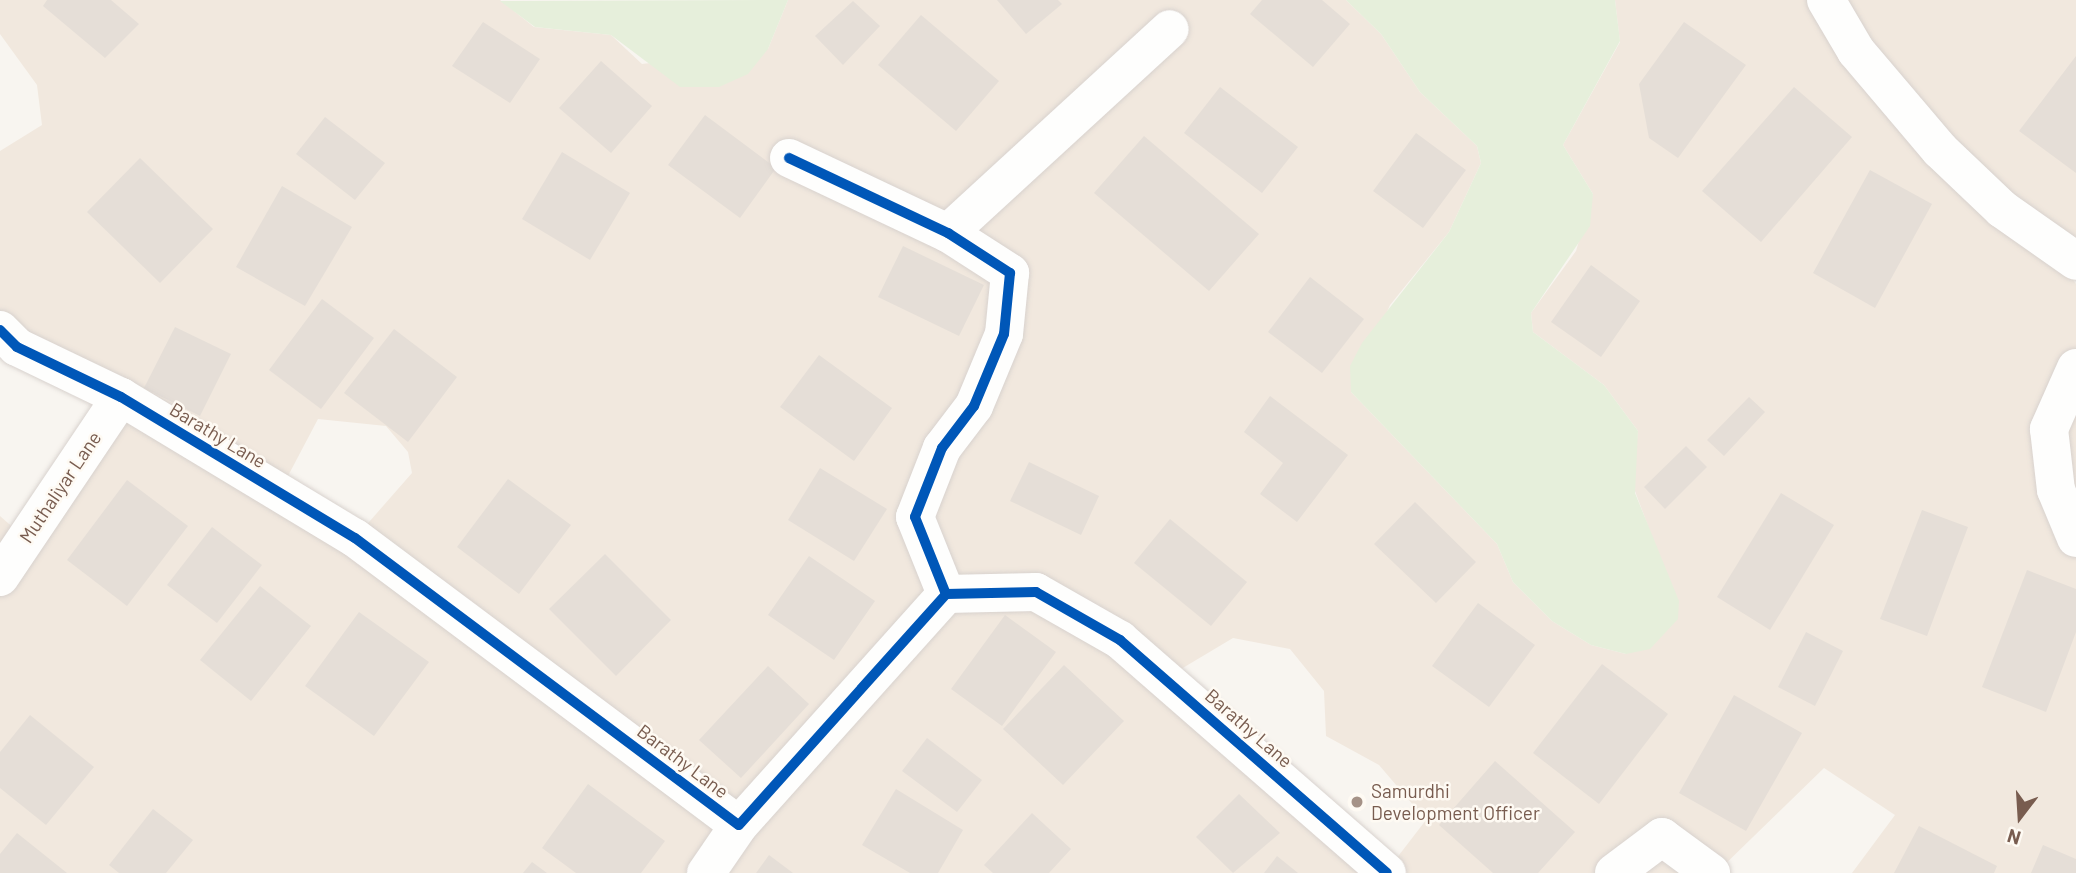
<!DOCTYPE html>
<style>
body{margin:0}
#map{position:relative;width:2076px;height:873px;overflow:hidden;background:#f8f5f0;font-family:Barlow,sans-serif}
div>[style]{position:absolute}
[style*='--x']{left:calc(var(--x)*1px);top:calc(var(--y)*1px);width:calc(var(--w)*1px);rotate:calc(var(--a)*1deg)}
.residential>*{inset:0;background:#f1e8de}
.green>*{inset:0;background:#e6efdb}
.building>*{inset:0;background:#e5ded7}
.roads{filter:drop-shadow(0 0 2px #d8d2ce) drop-shadow(0 0 2px #d8d2ce)}
.minor>*{height:38px;margin:-19px;padding:0 19px;transform-origin:19px;border-radius:19px;background:#fefefd}
.cycleway>*{height:10px;margin:-5px;padding:0 5px;transform-origin:5px;border-radius:5px;background:#0057b8}
.dots>*{width:19px;height:19px;translate:-50% -50%;box-sizing:border-box;border:4px solid #fefaf3;border-radius:50%}
span{translate:-50% -50%;white-space:nowrap;text-align:center;line-height:1.15;-webkit-text-stroke:5px #fefaf3;paint-order:stroke}
.street-label{font-size:19px;color:#785c4f}
.poi-label{font-size:19px;color:#785c4f}
.left{translate:0 -50%;text-align:left}
.north{position:absolute;left:1985px;top:782px;width:70px;height:70px;-webkit-text-stroke:5px #fefaf3;paint-order:stroke;rotate:197deg;font-size:19px;font-weight:700;line-height:28px;text-align:center;color:#785c4f}
.north::after{content:'';display:block;margin:auto;width:24px;height:32px;background:#785c4f;clip-path:polygon(50% 0,100% 100%,50% 72%,0 100%)}
</style>
<div id="map">
<div class="residential">
<div style="clip-path:polygon(evenodd,0 0,500px 0,534px 27px,611px 35px,642px 64px,768px 49px,788px 0,1346px 0,1381px 34px,1420px 92px,1477px 146px,1481px 163px,1449px 232px,1390px 305px,1351px 392px,1497px 544px,1513px 582px,1552px 621px,1591px 645px,1626px 654px,1648px 526px,1632px 483px,1638px 431px,1604px 385px,1533px 332px,1531px 313px,1576px 251px,1593px 194px,1563px 145px,1620px 42px,1615px 0,2076px 0,2076px 261px,2047px 241px,2076px 284px,2076px 873px,1852px 873px,1895px 815px,1824px 768px,1716px 873px,0 873px,0 516px,25px 538px,120px 397px,0 330px,0 151px,42px 125px,37px 85px,0 34px,0 0,318px 419px,386px 426px,408px 452px,412px 473px,355px 538px,279px 493px,318px 419px,0 0,1233px 638px,1290px 649px,1324px 691px,1326px 736px,1379px 765px,1426px 820px,1386px 872px,1166px 678px,1233px 638px)"></div>
</div>
<div class="green">
<div style="clip-path:polygon(788px 0,768px 49px,748px 74px,719px 87px,680px 87px,611px 35px,535px 27px,500px 1px)"></div>
<div style="clip-path:polygon(1346px 0,1615px 0,1620px 41px,1563px 145px,1593px 194px,1590px 226px,1531px 313px,1533px 332px,1604px 385px,1638px 431px,1635px 493px,1679px 601px,1678px 619px,1650px 649px,1626px 654px,1591px 645px,1552px 621px,1513px 582px,1497px 544px,1351px 392px,1350px 366px,1362px 343px,1449px 232px,1481px 163px,1477px 146px,1420px 92px,1381px 34px)"></div>
</div>
<div class="building">
<div style="clip-path:polygon(47px 0,111px 0,139px 24px,105px 58px,43px 6px)"></div>
<div style="clip-path:polygon(997px 0,1058px 0,1062px 4px,1026px 34px)"></div>
<div style="clip-path:polygon(1262px 0,1322px 0,1350px 24px,1313px 67px,1250px 14px)"></div>
<div style="clip-path:polygon(853px 1px,880px 26px,843px 65px,815px 36px)"></div>
<div style="clip-path:polygon(921px 15px,999px 81px,956px 131px,878px 65px)"></div>
<div style="clip-path:polygon(483px 22px,540px 59px,510px 103px,452px 66px)"></div>
<div style="clip-path:polygon(1684px 22px,1746px 65px,1678px 158px,1649px 138px,1639px 84px)"></div>
<div style="clip-path:polygon(2076px 56px,2076px 173px,2019px 131px)"></div>
<div style="clip-path:polygon(601px 61px,652px 106px,611px 153px,559px 108px)"></div>
<div style="clip-path:polygon(1220px 87px,1298px 147px,1262px 193px,1184px 133px)"></div>
<div style="clip-path:polygon(1794px 87px,1852px 137px,1761px 242px,1702px 191px)"></div>
<div style="clip-path:polygon(705px 115px,776px 168px,740px 218px,668px 165px)"></div>
<div style="clip-path:polygon(325px 117px,385px 163px,355px 200px,296px 154px)"></div>
<div style="clip-path:polygon(1416px 133px,1466px 170px,1423px 228px,1373px 191px)"></div>
<div style="clip-path:polygon(1144px 136px,1259px 234px,1209px 291px,1094px 193px)"></div>
<div style="clip-path:polygon(562px 152px,630px 193px,590px 260px,522px 219px)"></div>
<div style="clip-path:polygon(140px 158px,213px 229px,160px 283px,87px 212px)"></div>
<div style="clip-path:polygon(1870px 170px,1932px 204px,1875px 308px,1813px 273px)"></div>
<div style="clip-path:polygon(282px 186px,352px 227px,305px 306px,236px 267px)"></div>
<div style="clip-path:polygon(903px 246px,984px 285px,959px 336px,878px 297px)"></div>
<div style="clip-path:polygon(1591px 265px,1640px 301px,1601px 357px,1551px 322px)"></div>
<div style="clip-path:polygon(1310px 277px,1364px 319px,1322px 373px,1268px 332px)"></div>
<div style="clip-path:polygon(322px 299px,374px 338px,321px 409px,269px 370px)"></div>
<div style="clip-path:polygon(175px 327px,231px 354px,200px 416px,144px 388px)"></div>
<div style="clip-path:polygon(394px 329px,457px 377px,408px 442px,344px 393px)"></div>
<div style="clip-path:polygon(819px 355px,892px 408px,854px 461px,780px 407px)"></div>
<div style="clip-path:polygon(1270px 396px,1348px 455px,1297px 522px,1260px 494px,1283px 463px,1244px 432px)"></div>
<div style="clip-path:polygon(1749px 397px,1765px 412px,1724px 456px,1707px 440px)"></div>
<div style="clip-path:polygon(1686px 446px,1707px 467px,1665px 509px,1644px 487px)"></div>
<div style="clip-path:polygon(1029px 462px,1099px 496px,1081px 535px,1010px 501px)"></div>
<div style="clip-path:polygon(820px 468px,887px 509px,854px 561px,788px 520px)"></div>
<div style="clip-path:polygon(508px 479px,571px 525px,519px 594px,457px 547px)"></div>
<div style="clip-path:polygon(127px 480px,188px 526px,127px 606px,67px 560px)"></div>
<div style="clip-path:polygon(1781px 493px,1834px 525px,1770px 630px,1717px 597px)"></div>
<div style="clip-path:polygon(1415px 502px,1476px 562px,1436px 603px,1374px 544px)"></div>
<div style="clip-path:polygon(1922px 510px,1968px 527px,1927px 636px,1880px 619px)"></div>
<div style="clip-path:polygon(1170px 519px,1247px 582px,1211px 626px,1134px 563px)"></div>
<div style="clip-path:polygon(212px 527px,262px 565px,217px 623px,167px 585px)"></div>
<div style="clip-path:polygon(605px 554px,671px 620px,616px 676px,549px 609px)"></div>
<div style="clip-path:polygon(809px 556px,875px 601px,834px 660px,768px 615px)"></div>
<div style="clip-path:polygon(2027px 570px,2076px 589px,2076px 632px,2046px 712px,1982px 687px)"></div>
<div style="clip-path:polygon(260px 586px,311px 626px,251px 701px,200px 660px)"></div>
<div style="clip-path:polygon(1478px 603px,1535px 645px,1489px 707px,1432px 666px)"></div>
<div style="clip-path:polygon(359px 612px,429px 662px,374px 736px,305px 686px)"></div>
<div style="clip-path:polygon(1005px 615px,1056px 652px,1002px 726px,951px 689px)"></div>
<div style="clip-path:polygon(1806px 632px,1843px 651px,1815px 706px,1778px 687px)"></div>
<div style="clip-path:polygon(1602px 664px,1668px 714px,1599px 804px,1533px 753px)"></div>
<div style="clip-path:polygon(1064px 665px,1124px 721px,1063px 785px,1003px 729px)"></div>
<div style="clip-path:polygon(768px 666px,809px 704px,741px 778px,699px 740px)"></div>
<div style="clip-path:polygon(1734px 695px,1802px 733px,1746px 831px,1679px 793px)"></div>
<div style="clip-path:polygon(30px 715px,94px 767px,46px 825px,0 788px,0 752px)"></div>
<div style="clip-path:polygon(927px 738px,982px 780px,957px 812px,902px 771px)"></div>
<div style="clip-path:polygon(1495px 761px,1575px 832px,1538px 873px,1493px 873px,1439px 825px)"></div>
<div style="clip-path:polygon(588px 784px,665px 841px,641px 873px,576px 873px,542px 848px)"></div>
<div style="clip-path:polygon(896px 789px,963px 830px,938px 873px,910px 873px,862px 845px)"></div>
<div style="clip-path:polygon(1239px 794px,1280px 833px,1233px 873px,1196px 837px)"></div>
<div style="clip-path:polygon(153px 809px,193px 840px,166px 873px,119px 873px,109px 865px)"></div>
<div style="clip-path:polygon(1032px 813px,1071px 849px,1049px 873px,993px 873px,984px 865px)"></div>
<div style="clip-path:polygon(1919px 826px,1997px 866px,1994px 873px,1894px 873px)"></div>
<div style="clip-path:polygon(17px 833px,67px 873px,0 873px,0 854px)"></div>
<div style="clip-path:polygon(2043px 845px,2076px 859px,2076px 873px,2031px 873px)"></div>
<div style="clip-path:polygon(769px 855px,793px 873px,756px 873px)"></div>
<div style="clip-path:polygon(1277px 856px,1298px 873px,1264px 873px)"></div>
<div style="clip-path:polygon(532px 862px,547px 873px,523px 873px)"></div>
</div>
<div class="roads">
<div class="minor">
<div style="--x:1826;--y:0;--w:59;--a:59.5"></div>
<div style="--x:1856;--y:51;--w:130;--a:49.7"></div>
<div style="--x:1940;--y:150;--w:86;--a:43.6"></div>
<div style="--x:2002;--y:209;--w:90;--a:35.1"></div>
<div style="--x:789;--y:158;--w:176;--a:25.3"></div>
<div style="--x:948;--y:233;--w:74;--a:32.8"></div>
<div style="--x:1010;--y:273;--w:61;--a:95.6"></div>
<div style="--x:1004;--y:334;--w:78;--a:112.6"></div>
<div style="--x:974;--y:406;--w:53;--a:127.3"></div>
<div style="--x:942;--y:448;--w:74;--a:111.4"></div>
<div style="--x:915;--y:517;--w:83;--a:68.1"></div>
<div style="--x:948;--y:233;--w:301;--a:-42.6"></div>
<div style="--x:0;--y:330;--w:24;--a:45"></div>
<div style="--x:17;--y:347;--w:115;--a:25.7"></div>
<div style="--x:121;--y:397;--w:273;--a:31.1"></div>
<div style="--x:355;--y:538;--w:479;--a:36.8"></div>
<div style="--x:739;--y:825;--w:310;--a:-48.1"></div>
<div style="--x:946;--y:594;--w:90;--a:-1.3"></div>
<div style="--x:1036;--y:592;--w:97;--a:29.7"></div>
<div style="--x:1120;--y:640;--w:354;--a:41.1"></div>
<div style="--x:2076;--y:368;--w:67;--a:113.9"></div>
<div style="--x:2049;--y:429;--w:61;--a:83.5"></div>
<div style="--x:2056;--y:490;--w:52;--a:67.4"></div>
<div style="--x:0;--y:577;--w:217;--a:-56.1"></div>
<div style="--x:706;--y:873;--w:58;--a:-55.5"></div>
<div style="--x:1614;--y:873;--w:60;--a:-36.9"></div>
<div style="--x:1662;--y:837;--w:61;--a:36.3"></div>
</div>
</div>
<div class="cycleway">
<div style="--x:789;--y:158;--w:176;--a:25.3"></div>
<div style="--x:948;--y:233;--w:74;--a:32.8"></div>
<div style="--x:1010;--y:273;--w:61;--a:95.6"></div>
<div style="--x:1004;--y:334;--w:78;--a:112.6"></div>
<div style="--x:974;--y:406;--w:53;--a:127.3"></div>
<div style="--x:942;--y:448;--w:74;--a:111.4"></div>
<div style="--x:915;--y:517;--w:83;--a:68.1"></div>
<div style="--x:0;--y:330;--w:24;--a:45"></div>
<div style="--x:17;--y:347;--w:115;--a:25.7"></div>
<div style="--x:121;--y:397;--w:273;--a:31.1"></div>
<div style="--x:355;--y:538;--w:479;--a:36.8"></div>
<div style="--x:739;--y:825;--w:310;--a:-48.1"></div>
<div style="--x:946;--y:594;--w:90;--a:-1.3"></div>
<div style="--x:1036;--y:592;--w:97;--a:29.7"></div>
<div style="--x:1120;--y:640;--w:354;--a:41.1"></div>
</div>
<div class="dots">
<div style="left:1357px;top:802px;background:#a59287"></div>
</div>
<div class="street-label">
<span style="left:218px;top:435px;rotate:31deg">Barathy Lane</span>
<span style="left:60px;top:487px;rotate:-56deg">Muthaliyar Lane</span>
<span style="left:1249px;top:728px;rotate:41deg">Barathy Lane</span>
<span style="left:683px;top:761px;rotate:37deg">Barathy Lane</span>
</div>
<div class="poi-label">
<span class="left" style="left:1371px;top:802px">Samurdhi<br>Development Officer</span>
</div>
<div class="north">N</div>
</div>
